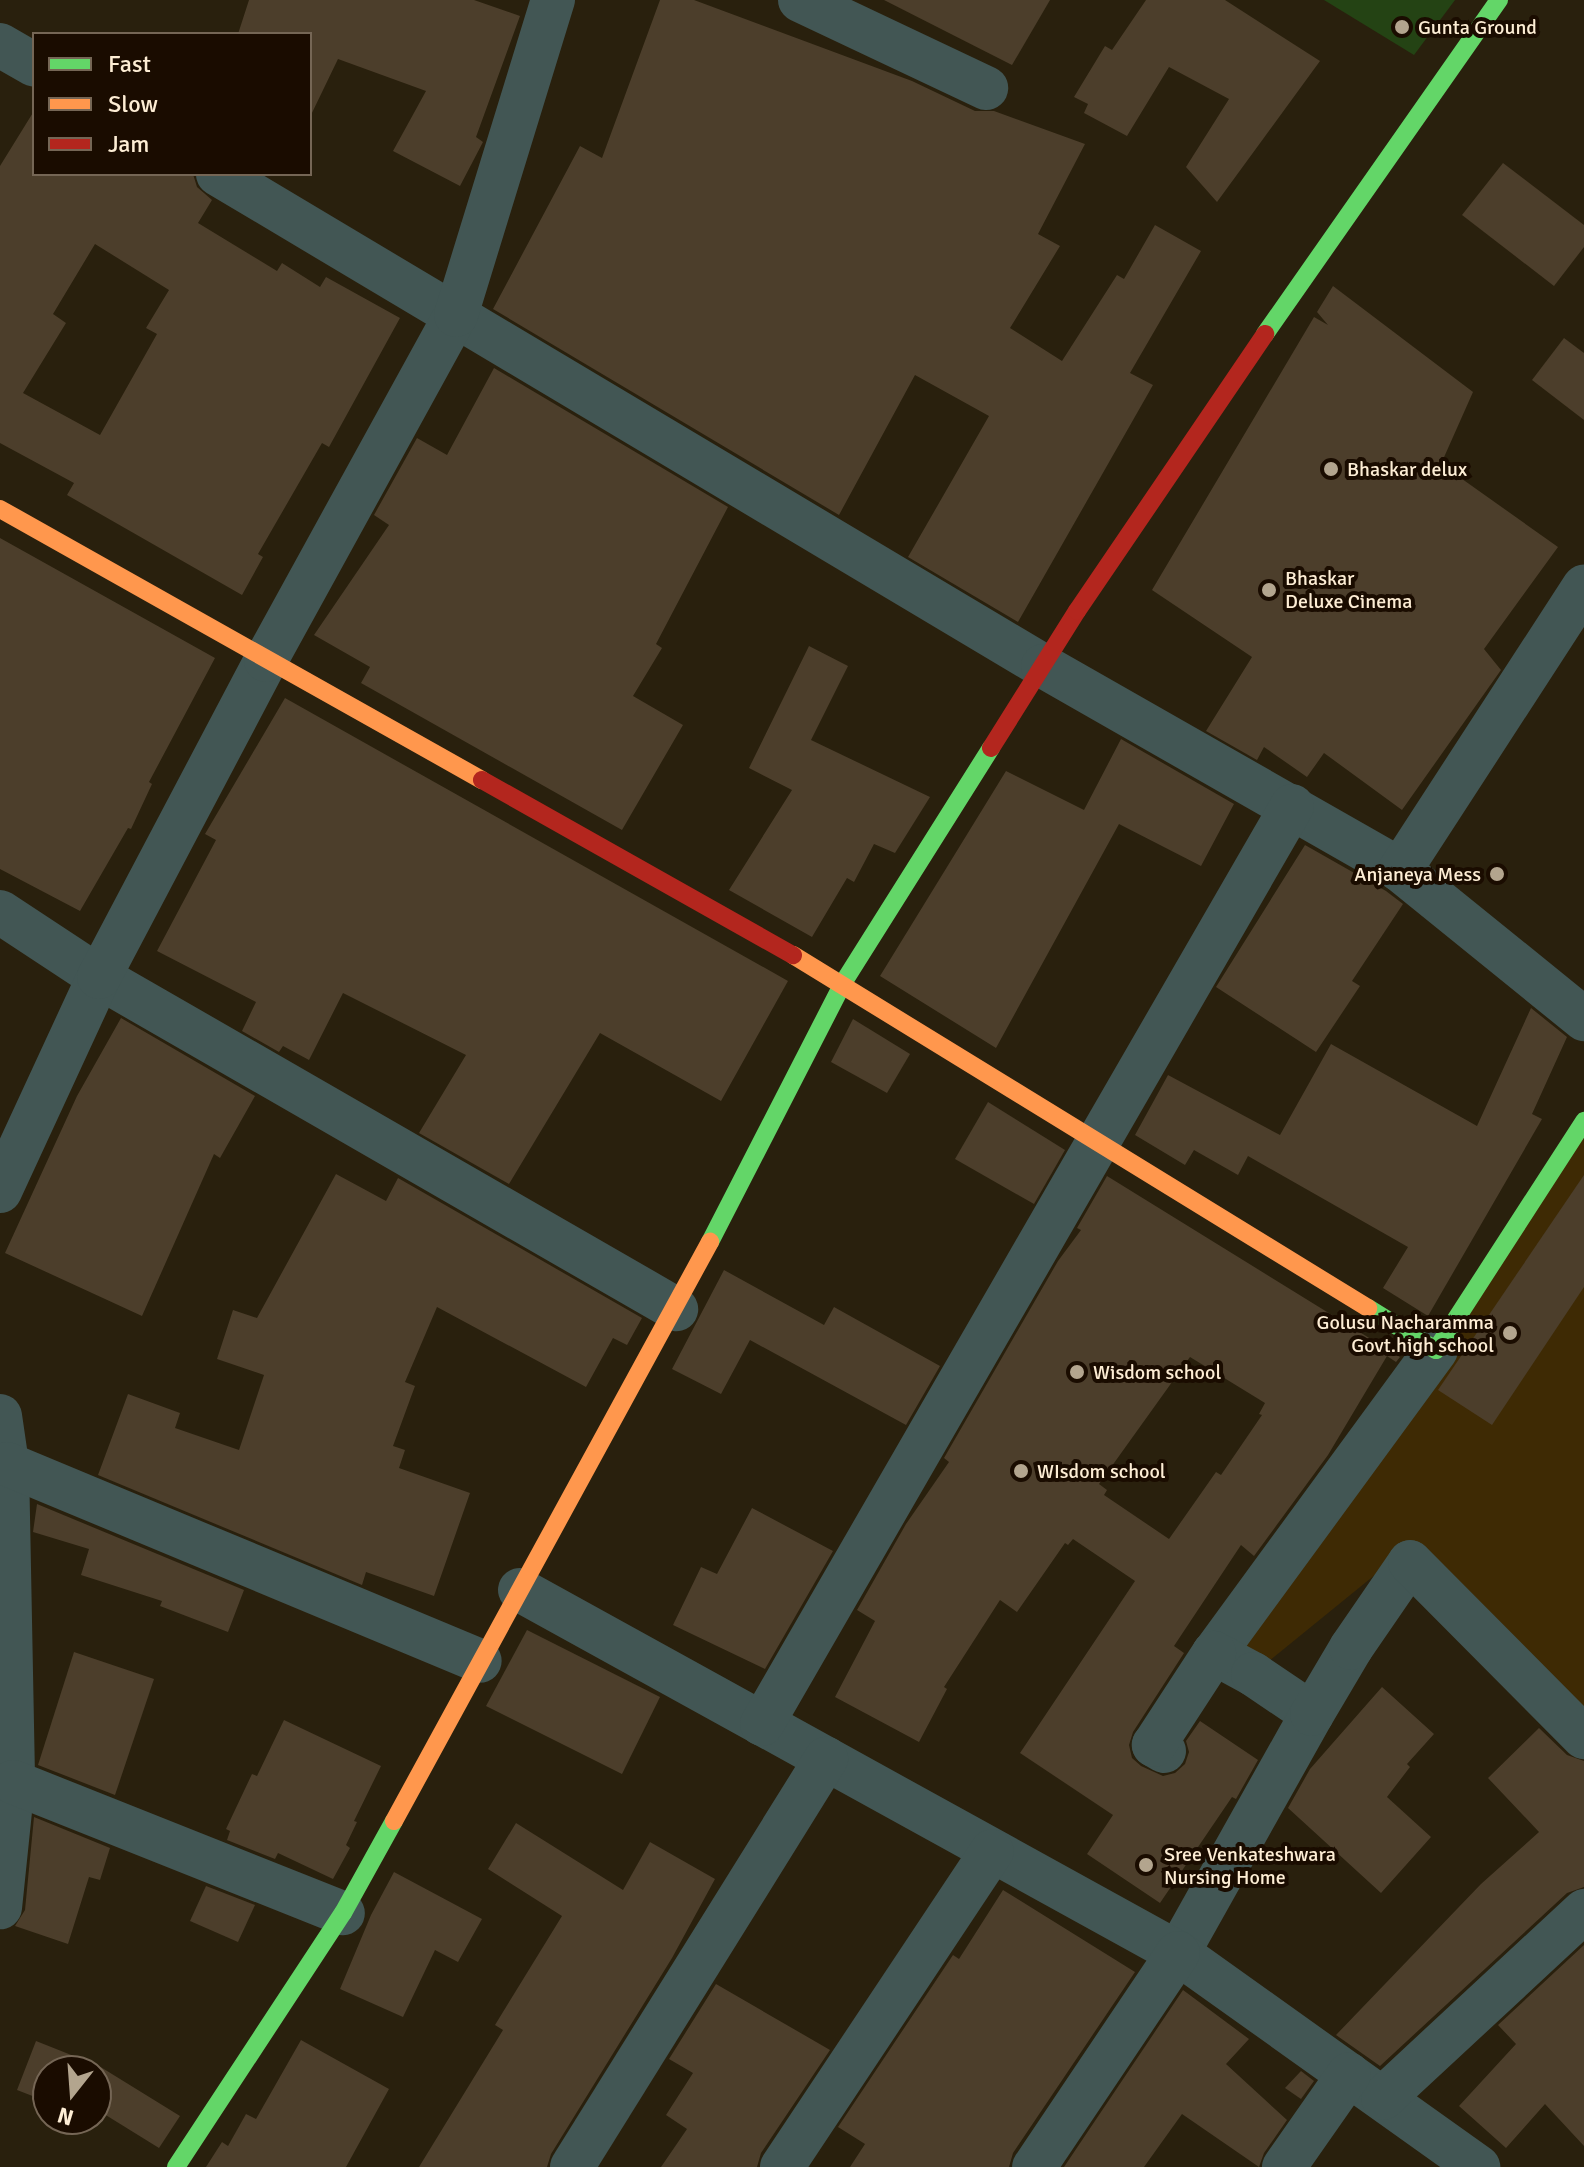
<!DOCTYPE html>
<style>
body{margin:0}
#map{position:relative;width:1584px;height:2167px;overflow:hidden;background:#29200d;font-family:Signika,sans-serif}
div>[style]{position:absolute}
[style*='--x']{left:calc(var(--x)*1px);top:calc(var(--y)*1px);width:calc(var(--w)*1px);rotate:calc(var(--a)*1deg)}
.built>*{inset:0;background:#3e2a04}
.green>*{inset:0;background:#244314}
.building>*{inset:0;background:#4c3e2b}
.street>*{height:44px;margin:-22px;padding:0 22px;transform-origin:22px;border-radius:22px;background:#425654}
.fast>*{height:18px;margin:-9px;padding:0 9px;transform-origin:9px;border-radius:9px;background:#63d668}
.slow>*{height:18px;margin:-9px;padding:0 9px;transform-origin:9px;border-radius:9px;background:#ff974d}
.jam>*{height:18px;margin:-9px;padding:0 9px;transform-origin:9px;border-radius:9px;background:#b3261e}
.dots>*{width:22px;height:22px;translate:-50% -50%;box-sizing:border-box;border:4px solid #1a0c00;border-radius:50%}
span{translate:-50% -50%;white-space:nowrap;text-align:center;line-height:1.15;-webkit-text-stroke:8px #1a0c00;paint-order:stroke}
.poi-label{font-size:20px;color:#fdedd4}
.left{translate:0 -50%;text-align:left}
.right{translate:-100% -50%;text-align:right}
.legend{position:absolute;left:32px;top:32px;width:280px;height:144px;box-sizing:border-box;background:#1a0c00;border:2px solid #756655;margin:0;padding:10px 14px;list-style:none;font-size:24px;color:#fdedd4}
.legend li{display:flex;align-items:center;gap:16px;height:40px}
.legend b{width:40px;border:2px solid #756655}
.north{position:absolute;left:32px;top:2055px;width:80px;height:80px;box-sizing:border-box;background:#1a0c00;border:2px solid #756655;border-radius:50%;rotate:197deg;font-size:22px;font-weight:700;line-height:32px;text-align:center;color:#fdedd4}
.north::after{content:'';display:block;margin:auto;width:28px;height:36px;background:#b3a58e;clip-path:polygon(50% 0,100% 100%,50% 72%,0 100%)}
</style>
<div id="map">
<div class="built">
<div style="clip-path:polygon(1584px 1118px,1584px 1721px,1408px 1548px,1253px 1674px,1221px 1642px)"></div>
</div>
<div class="green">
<div style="clip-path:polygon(1324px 0,1455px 0,1414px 55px)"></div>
</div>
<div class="building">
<div style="clip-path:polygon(249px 0,474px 0,520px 16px,476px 137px,483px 142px,460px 186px,393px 151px,426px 91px,338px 59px,310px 117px,310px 34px,238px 34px)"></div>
<div style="clip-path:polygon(660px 0,694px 0,912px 81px,975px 111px,994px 111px,1085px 144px,1038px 234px,1060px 246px,1010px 328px,1062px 361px,1117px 275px,1124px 279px,1155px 225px,1201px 251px,1130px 373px,1153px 385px,1018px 622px,908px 557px,989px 416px,915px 375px,839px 515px,493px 309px,580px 146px,602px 158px)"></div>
<div style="clip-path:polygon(884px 0,1050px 0,1012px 65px)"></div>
<div style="clip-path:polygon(1146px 0,1225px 0,1320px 61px,1217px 202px,1186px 167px,1229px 99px,1169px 67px,1127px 136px,1084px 113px,1088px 104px,1074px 97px,1105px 46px,1112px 50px)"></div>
<div style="clip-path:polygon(evenodd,34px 111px,34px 174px,193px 174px,197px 187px,212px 200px,198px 223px,277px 271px,282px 263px,320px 287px,326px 277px,400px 318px,329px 447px,322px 443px,258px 554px,263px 557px,242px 595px,67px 495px,74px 483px,0 443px,0 166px,34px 111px,95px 244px,169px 290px,146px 328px,157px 334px,100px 435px,23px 393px,66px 323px,53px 314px,95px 244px)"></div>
<div style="clip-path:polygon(1503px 163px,1584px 225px,1584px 247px,1554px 286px,1462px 215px)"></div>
<div style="clip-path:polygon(1333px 286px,1473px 392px,1441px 464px,1558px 547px,1484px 649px,1501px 670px,1402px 810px,1324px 753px,1307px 777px,1264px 747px,1257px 760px,1206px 731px,1252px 657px,1152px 590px,1314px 317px,1328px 325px,1317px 312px)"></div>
<div style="clip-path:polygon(1564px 338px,1584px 353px,1584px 420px,1532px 380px)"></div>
<div style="clip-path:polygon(494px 368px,728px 507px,656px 644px,662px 648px,633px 696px,683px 725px,622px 830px,361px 683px,370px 667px,314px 635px,389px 525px,374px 515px,417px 438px,447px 455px)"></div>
<div style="clip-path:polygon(0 538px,215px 658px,149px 782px,152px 784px,131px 829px,128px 828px,80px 911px,0 869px)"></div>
<div style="clip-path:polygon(809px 646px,848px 666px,811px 740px,930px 797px,895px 853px,874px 844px,854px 882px,847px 878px,812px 937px,729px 890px,792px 790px,749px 768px)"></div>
<div style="clip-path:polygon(285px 698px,788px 981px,721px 1101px,600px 1033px,509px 1184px,419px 1133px,466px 1055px,343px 993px,309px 1060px,283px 1046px,279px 1052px,242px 1031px,256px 1002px,157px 951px,216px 840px,205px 834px)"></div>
<div style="clip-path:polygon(1121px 739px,1234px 804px,1201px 866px,1119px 824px,996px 1048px,880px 976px,1006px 771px,1084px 810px)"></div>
<div style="clip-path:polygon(1305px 845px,1386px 891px,1403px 904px,1352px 981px,1360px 986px,1316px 1052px,1216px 987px)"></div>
<div style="clip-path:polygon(1531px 1008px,1567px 1037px,1532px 1114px,1542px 1119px,1428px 1316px,1383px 1288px,1408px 1247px,1248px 1156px,1238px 1175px,1194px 1150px,1185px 1165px,1135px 1135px,1168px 1075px,1280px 1135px,1331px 1044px,1477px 1126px)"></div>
<div style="clip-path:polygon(121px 1018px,255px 1096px,220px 1158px,214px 1154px,142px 1316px,5px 1253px,77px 1096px)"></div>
<div style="clip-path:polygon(853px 1019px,910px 1054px,887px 1093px,831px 1062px)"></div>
<div style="clip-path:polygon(988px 1102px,1065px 1150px,1034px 1204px,955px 1159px)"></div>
<div style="clip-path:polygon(336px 1174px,386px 1201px,398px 1178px,642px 1318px,627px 1345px,613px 1338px,586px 1387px,437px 1307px,405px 1382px,415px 1386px,393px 1446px,405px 1450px,399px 1468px,470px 1493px,434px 1596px,366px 1572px,362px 1585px,98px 1475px,128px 1394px,180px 1413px,175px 1428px,239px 1450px,264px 1375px,217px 1359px,233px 1310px,257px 1318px)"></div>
<div style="clip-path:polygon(1584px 1175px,1584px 1287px,1492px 1425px,1438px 1390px)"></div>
<div style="clip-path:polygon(evenodd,1107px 1176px,1400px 1357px,1396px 1362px,1387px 1356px,1328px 1455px,1254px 1556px,1241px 1545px,1174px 1646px,1184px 1653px,1133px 1732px,1129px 1745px,1132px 1758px,1141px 1766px,1163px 1776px,1175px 1773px,1185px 1764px,1189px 1752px,1186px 1741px,1200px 1721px,1258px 1760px,1236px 1799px,1232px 1797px,1160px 1903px,1087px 1854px,1113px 1815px,1020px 1753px,1135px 1581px,1073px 1539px,1068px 1545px,1065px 1543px,1017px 1612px,1000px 1600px,944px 1687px,947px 1689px,919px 1742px,835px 1697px,875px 1621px,857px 1610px,906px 1524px,949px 1462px,944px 1458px,1058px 1261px,1081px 1230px,1077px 1228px,1107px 1176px,1190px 1357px,1265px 1403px,1259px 1414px,1262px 1415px,1221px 1475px,1216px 1472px,1169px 1539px,1104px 1495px,1107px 1490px,1099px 1484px,1190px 1357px)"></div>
<div style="clip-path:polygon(724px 1270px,824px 1325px,834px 1307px,940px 1366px,906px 1425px,750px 1340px,721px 1394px,672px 1369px)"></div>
<div style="clip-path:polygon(37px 1504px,244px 1590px,228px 1632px,160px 1606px,162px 1601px,81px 1575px,89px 1549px,33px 1532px)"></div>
<div style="clip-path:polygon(752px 1508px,833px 1551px,765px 1669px,673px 1625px,701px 1567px,717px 1574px)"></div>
<div style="clip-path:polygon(527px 1630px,660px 1697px,622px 1774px,486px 1706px)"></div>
<div style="clip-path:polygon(74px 1652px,154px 1679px,115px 1795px,38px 1765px)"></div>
<div style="clip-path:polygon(1382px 1687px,1434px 1734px,1407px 1764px,1410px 1767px,1387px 1797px,1431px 1837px,1381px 1893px,1288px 1808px,1310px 1769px)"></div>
<div style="clip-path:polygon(284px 1720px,381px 1766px,354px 1821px,357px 1822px,346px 1845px,350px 1848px,333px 1879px,278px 1853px,275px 1859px,227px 1840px,230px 1831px,226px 1829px,252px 1774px,257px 1776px)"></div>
<div style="clip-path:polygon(1539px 1728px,1567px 1755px,1584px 1761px,1584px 1887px,1567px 1893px,1380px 2066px,1336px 2035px,1481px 1884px,1539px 1832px,1488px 1778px)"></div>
<div style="clip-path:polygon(34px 1817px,110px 1848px,100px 1880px,89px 1877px,68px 1944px,15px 1926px,25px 1910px)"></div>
<div style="clip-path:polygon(516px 1823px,623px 1890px,650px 1842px,715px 1879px,672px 1958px,551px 2154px,547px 2167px,419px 2167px,503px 2030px,495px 2025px,562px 1916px,488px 1869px)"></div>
<div style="clip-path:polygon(394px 1872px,482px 1919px,458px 1962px,435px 1950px,403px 2017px,340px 1989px,371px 1915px)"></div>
<div style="clip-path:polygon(206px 1886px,255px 1905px,238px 1942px,190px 1921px)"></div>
<div style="clip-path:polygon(1003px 1890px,1135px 1972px,1013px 2153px,1009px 2167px,850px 2167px,865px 2144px,838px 2127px,953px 1955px,959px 1959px)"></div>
<div style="clip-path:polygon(1584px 1945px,1584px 2146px,1545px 2104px,1506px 2148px,1459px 2106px,1516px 2044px,1498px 2025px)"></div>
<div style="clip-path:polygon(716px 1984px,830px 2050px,761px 2153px,757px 2167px,661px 2167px,687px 2129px,666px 2115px,693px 2073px,669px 2059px)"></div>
<div style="clip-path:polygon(1183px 1990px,1249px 2039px,1226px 2064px,1287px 2120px,1264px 2153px,1259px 2167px,1182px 2114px,1144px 2167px,1064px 2167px)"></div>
<div style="clip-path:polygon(301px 2040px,389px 2089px,346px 2167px,206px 2167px,222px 2142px,228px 2146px,246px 2114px,256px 2119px)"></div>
<div style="clip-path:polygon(36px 2041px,99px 2066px,180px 2116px,159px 2148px,96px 2109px,96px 2071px,48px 2071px,48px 2102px,17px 2090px)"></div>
<div style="clip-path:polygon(1301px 2071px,1314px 2081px,1301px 2099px,1285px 2088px)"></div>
</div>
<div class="street">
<div style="--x:800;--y:0;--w:206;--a:25.3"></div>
<div style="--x:0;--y:45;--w:39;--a:30"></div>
<div style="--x:218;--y:174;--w:961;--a:30.81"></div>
<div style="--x:1043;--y:666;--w:411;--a:29.7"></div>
<div style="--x:1400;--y:870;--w:237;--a:39"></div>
<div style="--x:1400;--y:870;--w:338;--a:-57"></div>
<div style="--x:0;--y:912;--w:118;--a:33.3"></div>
<div style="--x:99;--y:977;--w:666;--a:29.92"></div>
<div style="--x:0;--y:1191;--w:236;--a:-65.2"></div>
<div style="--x:99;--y:977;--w:358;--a:-62.2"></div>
<div style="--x:266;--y:660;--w:394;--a:-61.2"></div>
<div style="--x:456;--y:315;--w:330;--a:-72.9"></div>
<div style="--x:1436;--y:1350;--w:376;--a:126.2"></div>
<div style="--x:1214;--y:1653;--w:44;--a:28.3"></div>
<div style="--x:1253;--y:1674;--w:71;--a:34.1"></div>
<div style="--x:1312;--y:1714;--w:274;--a:119.3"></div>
<div style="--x:1178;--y:1953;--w:369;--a:35.5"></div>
<div style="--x:0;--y:1416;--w:49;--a:81.7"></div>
<div style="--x:7;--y:1464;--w:318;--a:88.9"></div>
<div style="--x:13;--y:1782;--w:126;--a:95.9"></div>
<div style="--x:7;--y:1464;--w:512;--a:22.61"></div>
<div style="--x:520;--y:1590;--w:751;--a:28.88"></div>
<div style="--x:1178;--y:1953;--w:258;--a:123.9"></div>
<div style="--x:1312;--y:1714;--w:77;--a:-59.4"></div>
<div style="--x:1351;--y:1648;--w:104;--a:-55.5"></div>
<div style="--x:1410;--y:1562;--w:247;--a:45.2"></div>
<div style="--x:762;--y:1724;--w:1060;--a:-60"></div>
<div style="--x:1164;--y:1751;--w:12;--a:-149"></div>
<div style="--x:1154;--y:1745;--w:110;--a:-56.9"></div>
<div style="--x:13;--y:1782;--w:355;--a:21.7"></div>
<div style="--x:1383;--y:2098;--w:275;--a:-42.9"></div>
<div style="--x:572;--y:2167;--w:481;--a:-58.1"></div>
<div style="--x:782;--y:2167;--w:379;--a:-56.4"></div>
<div style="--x:1284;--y:2167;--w:113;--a:-55"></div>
</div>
<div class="fast">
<div style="--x:1265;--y:334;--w:408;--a:-55"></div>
<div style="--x:710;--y:1242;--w:291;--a:-62.8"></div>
<div style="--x:843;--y:983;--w:278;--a:-57.8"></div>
<div style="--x:1368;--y:1308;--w:80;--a:31.7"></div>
<div style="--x:1436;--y:1350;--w:273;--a:-57.1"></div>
<div style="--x:176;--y:2167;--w:304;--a:-56.7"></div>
<div style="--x:343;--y:1913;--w:105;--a:-61"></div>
</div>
<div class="slow">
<div style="--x:0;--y:509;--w:553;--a:29.35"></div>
<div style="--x:793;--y:955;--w:675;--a:31.55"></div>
<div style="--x:394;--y:1821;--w:660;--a:-61.38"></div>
</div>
<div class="jam">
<div style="--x:991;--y:748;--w:162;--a:-57.9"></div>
<div style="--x:1077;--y:611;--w:335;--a:-55.8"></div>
<div style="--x:482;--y:780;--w:357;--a:29.4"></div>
</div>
<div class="dots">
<div style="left:1402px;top:27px;background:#b3a58e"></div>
<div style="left:1331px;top:469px;background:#b3a58e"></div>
<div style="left:1269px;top:590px;background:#b3a58e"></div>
<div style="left:1497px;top:874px;background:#b3a58e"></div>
<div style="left:1510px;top:1333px;background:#b3a58e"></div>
<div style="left:1077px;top:1372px;background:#b3a58e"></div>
<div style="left:1021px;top:1471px;background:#b3a58e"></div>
<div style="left:1146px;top:1865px;background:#b3a58e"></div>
</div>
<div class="poi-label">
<span class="left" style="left:1418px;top:27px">Gunta Ground</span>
<span class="left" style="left:1347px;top:469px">Bhaskar delux</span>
<span class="left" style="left:1285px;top:590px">Bhaskar<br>Deluxe Cinema</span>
<span class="right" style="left:1481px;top:874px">Anjaneya Mess</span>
<span class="right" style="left:1494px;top:1334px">Golusu Nacharamma<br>Govt.high school</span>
<span class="left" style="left:1093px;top:1372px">Wisdom school</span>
<span class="left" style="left:1037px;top:1471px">WIsdom school</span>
<span class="left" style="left:1164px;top:1866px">Sree Venkateshwara<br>Nursing Home</span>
</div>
<ul class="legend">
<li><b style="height:10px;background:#63d668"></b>Fast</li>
<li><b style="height:10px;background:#ff974d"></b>Slow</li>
<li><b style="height:10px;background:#b3261e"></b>Jam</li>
</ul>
<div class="north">N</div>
</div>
